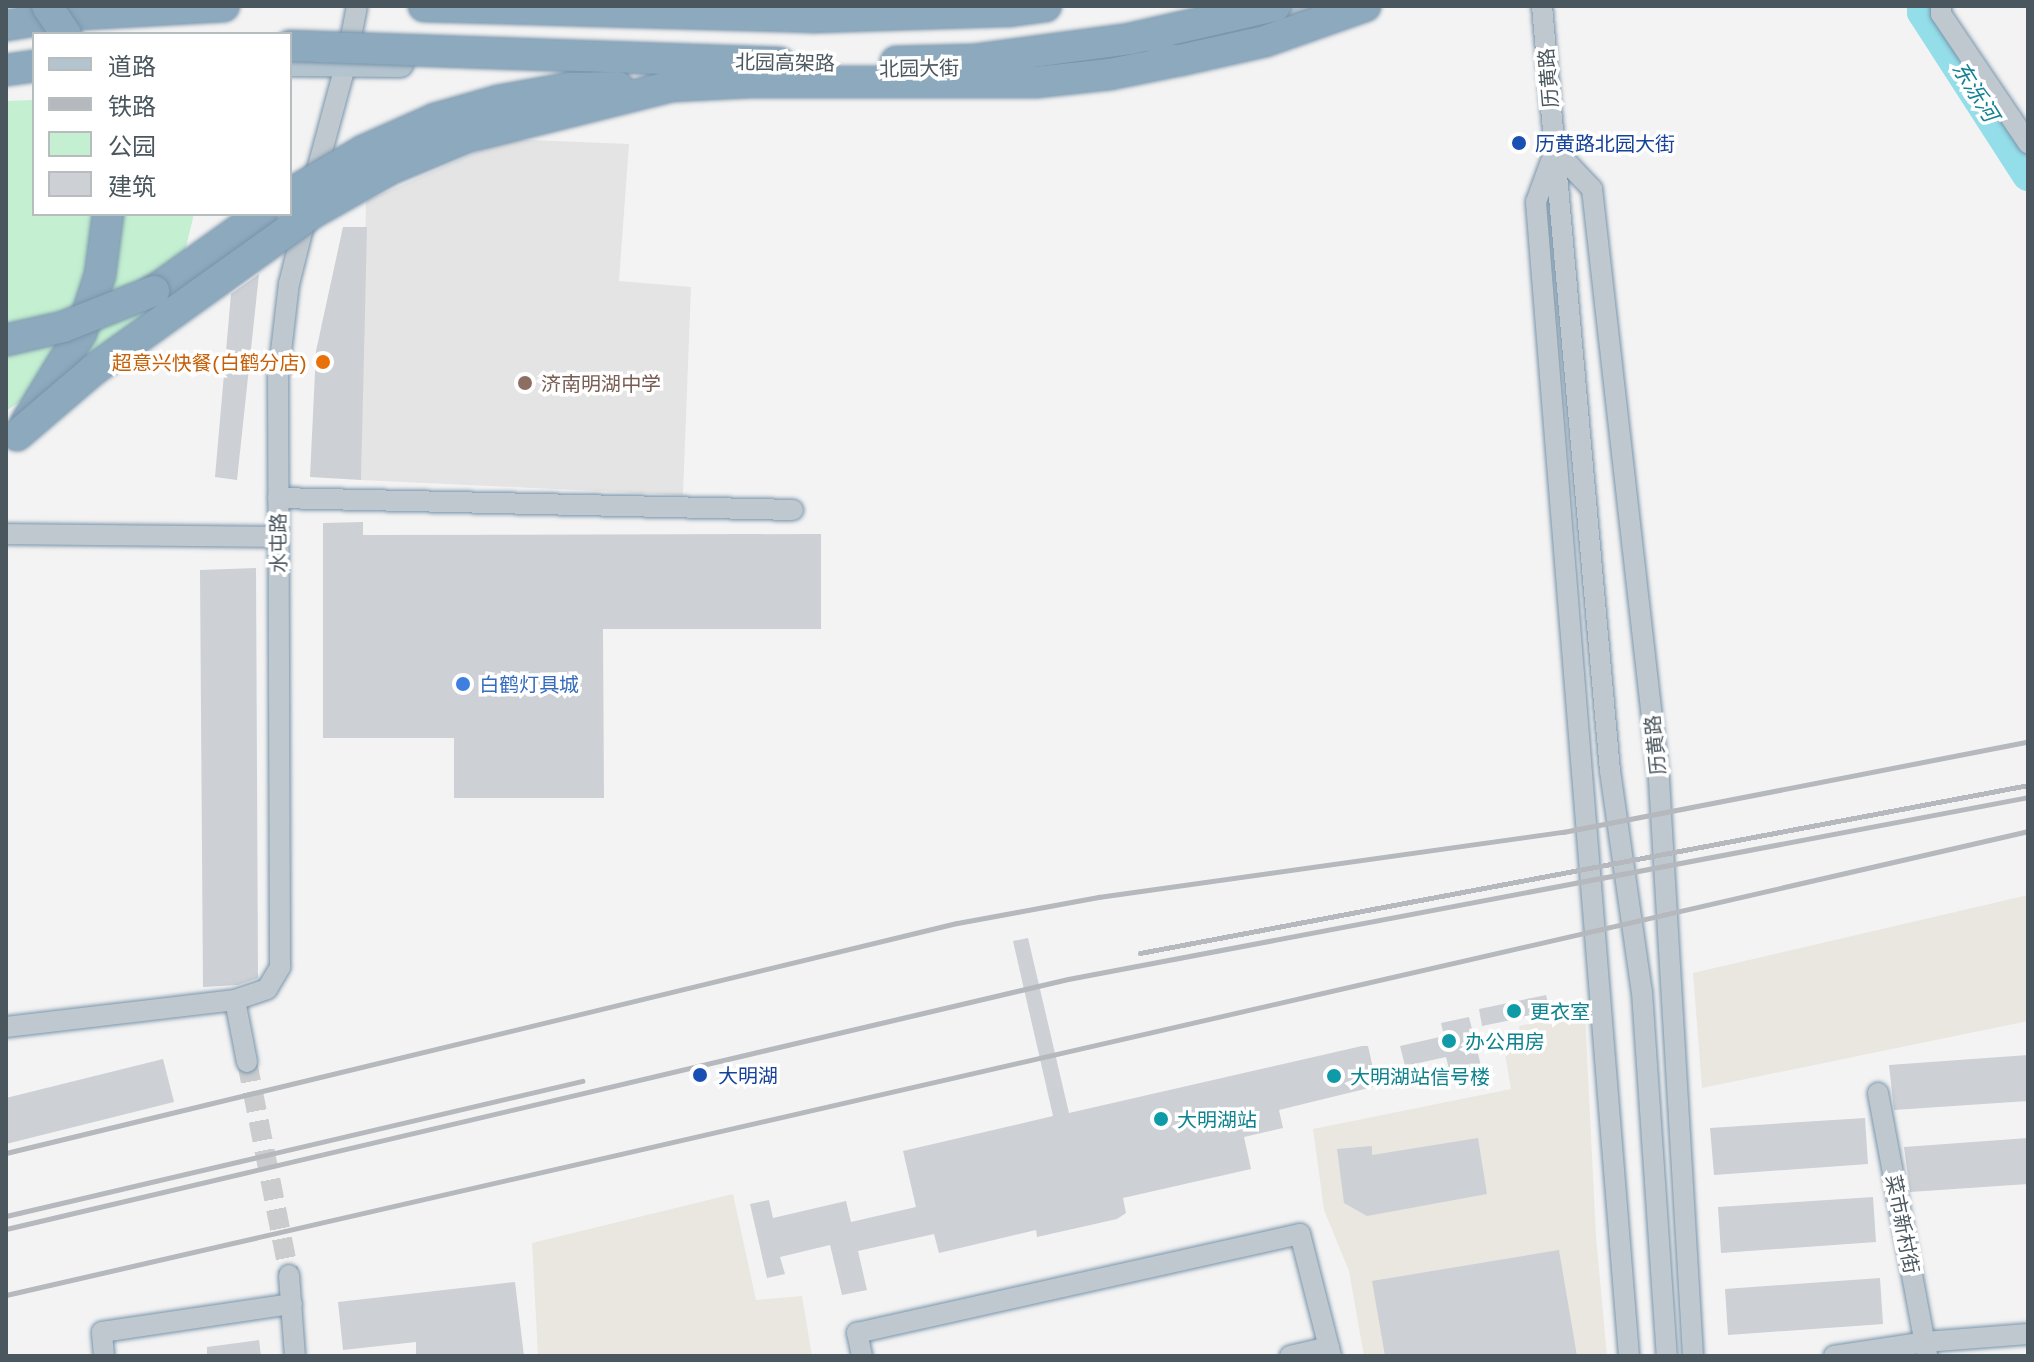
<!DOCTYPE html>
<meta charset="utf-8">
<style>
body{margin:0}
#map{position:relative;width:2034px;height:1362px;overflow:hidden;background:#f4f3f3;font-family:"Golos Text","Noto Sans SC",sans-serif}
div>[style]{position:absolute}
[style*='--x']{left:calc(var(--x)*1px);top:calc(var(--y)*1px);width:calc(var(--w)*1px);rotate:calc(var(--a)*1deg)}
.commercial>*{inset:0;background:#eae7e1}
.education>*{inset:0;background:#e5e4e4}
.green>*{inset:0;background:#c4efd1}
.river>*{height:32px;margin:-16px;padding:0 16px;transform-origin:16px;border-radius:16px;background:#94dee9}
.building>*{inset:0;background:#cdd0d4}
.minor-tunnel>*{height:20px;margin-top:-10px;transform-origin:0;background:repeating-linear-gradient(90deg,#caccce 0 20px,transparent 0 30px)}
.roads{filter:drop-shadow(0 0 2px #7894aa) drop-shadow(0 0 2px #7894aa)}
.minor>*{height:20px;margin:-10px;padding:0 10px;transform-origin:10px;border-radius:10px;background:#bfc8ce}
.major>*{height:26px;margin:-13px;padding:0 13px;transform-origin:13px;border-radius:13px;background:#b4c4cf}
.highway>*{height:30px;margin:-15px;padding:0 15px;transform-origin:15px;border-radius:15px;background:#8da9be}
.rail>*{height:5px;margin:-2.5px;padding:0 2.5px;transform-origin:2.5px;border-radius:2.5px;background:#b5b8bc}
.bridges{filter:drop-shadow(0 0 2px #7894aa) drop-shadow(0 0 2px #7894aa)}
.highway-bridge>*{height:30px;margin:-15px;padding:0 15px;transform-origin:15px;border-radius:15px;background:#8da9be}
.dots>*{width:22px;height:22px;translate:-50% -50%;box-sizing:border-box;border:4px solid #fff;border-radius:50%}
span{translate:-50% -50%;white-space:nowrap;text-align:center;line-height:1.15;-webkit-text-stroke:7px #fff;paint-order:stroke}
.street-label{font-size:20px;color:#4b575f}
.transit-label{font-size:20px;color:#164399}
.left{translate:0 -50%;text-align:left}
.food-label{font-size:20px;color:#c56008}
.right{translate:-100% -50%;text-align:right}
.education-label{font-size:20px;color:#785e54}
.shop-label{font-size:20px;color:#366cbe}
.culture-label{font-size:20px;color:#0d838f}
.water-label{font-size:22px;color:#138293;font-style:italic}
.frame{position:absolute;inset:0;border:8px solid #4b575f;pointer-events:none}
.legend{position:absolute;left:32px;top:32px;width:260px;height:184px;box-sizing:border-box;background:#fff;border:2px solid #b7bcbf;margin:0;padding:10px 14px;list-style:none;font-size:24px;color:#4b575f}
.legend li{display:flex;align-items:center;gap:16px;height:40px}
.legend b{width:40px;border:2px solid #b7bcbf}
</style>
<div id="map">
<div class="commercial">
<div style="clip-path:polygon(2028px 895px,2028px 1021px,1702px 1088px,1693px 973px)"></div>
<div style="clip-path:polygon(1585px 1013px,1596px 1237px,1607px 1356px,1364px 1356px,1349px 1271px,1324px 1210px,1313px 1129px,1511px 1089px,1503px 1043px,1521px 1040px,1519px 1026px)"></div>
<div style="clip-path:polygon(733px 1194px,756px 1300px,802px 1296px,812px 1356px,538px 1356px,532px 1243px)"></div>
</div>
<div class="education">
<div style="clip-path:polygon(506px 139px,629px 144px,619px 281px,691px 287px,683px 495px,361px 480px,366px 201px)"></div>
</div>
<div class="green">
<div style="clip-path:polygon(34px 100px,34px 214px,194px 214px,174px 297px,6px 411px,6px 101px)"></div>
</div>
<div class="river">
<div style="--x:1923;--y:6;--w:6;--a:90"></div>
<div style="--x:1923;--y:12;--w:194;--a:57.2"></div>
</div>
<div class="building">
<div style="clip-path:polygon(343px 227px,367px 227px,361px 480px,310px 477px,316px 351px)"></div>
<div style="clip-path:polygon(259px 274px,237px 480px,215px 477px,231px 294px)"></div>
<div style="clip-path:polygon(363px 522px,363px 535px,821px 534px,821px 629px,603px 629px,604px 798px,454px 798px,454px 738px,323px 738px,323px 523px)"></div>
<div style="clip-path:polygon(256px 568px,258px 978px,238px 985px,203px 987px,200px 570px)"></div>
<div style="clip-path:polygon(1028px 938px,1069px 1113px,1362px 1046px,1368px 1046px,1377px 1086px,1279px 1110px,1283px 1128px,1244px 1137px,1251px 1169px,1123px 1198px,1126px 1213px,1117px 1219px,1037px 1237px,1036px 1230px,939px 1253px,934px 1234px,858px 1251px,867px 1290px,842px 1295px,830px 1245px,780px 1257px,785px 1274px,767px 1278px,750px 1204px,769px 1200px,773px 1218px,846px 1201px,851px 1222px,916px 1207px,903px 1151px,1053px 1116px,1013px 941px)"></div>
<div style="clip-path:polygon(1546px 995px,1550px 1012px,1482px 1026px,1479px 1009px)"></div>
<div style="clip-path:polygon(1469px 1017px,1481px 1066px,1450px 1073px,1446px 1057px,1405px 1066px,1400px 1046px,1444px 1036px,1441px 1023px)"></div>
<div style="clip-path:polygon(2028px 1055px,2028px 1101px,1894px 1110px,1889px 1065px)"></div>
<div style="clip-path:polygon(163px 1059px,174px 1102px,6px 1144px,6px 1098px)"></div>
<div style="clip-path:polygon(1865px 1118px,1868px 1164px,1714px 1175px,1710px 1128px)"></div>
<div style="clip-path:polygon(1478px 1138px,1487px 1194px,1367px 1216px,1344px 1203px,1337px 1149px,1372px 1146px,1372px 1155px)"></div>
<div style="clip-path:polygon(2028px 1138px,2028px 1184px,1910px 1192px,1904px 1147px)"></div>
<div style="clip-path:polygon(1873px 1197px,1876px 1242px,1721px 1253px,1718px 1207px)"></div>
<div style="clip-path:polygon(1559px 1250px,1577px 1356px,1385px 1356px,1372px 1281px)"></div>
<div style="clip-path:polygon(1880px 1278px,1883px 1324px,1728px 1335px,1725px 1289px)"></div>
<div style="clip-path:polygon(515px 1282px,524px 1356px,416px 1356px,416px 1342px,343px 1350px,338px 1302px)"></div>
<div style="clip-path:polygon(259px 1340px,261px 1356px,207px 1356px,207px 1347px)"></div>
</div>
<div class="minor-tunnel">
<div style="--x:247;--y:1062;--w:217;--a:78.8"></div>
</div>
<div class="roads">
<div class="minor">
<div style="--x:1542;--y:6;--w:768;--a:84.92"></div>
<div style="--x:1610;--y:771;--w:223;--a:81.8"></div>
<div style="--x:1642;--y:992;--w:365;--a:86.1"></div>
<div style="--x:1941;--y:6;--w:8;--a:90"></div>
<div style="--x:1941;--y:14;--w:156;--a:56"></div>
<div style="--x:313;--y:185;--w:126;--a:-74.9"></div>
<div style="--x:346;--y:63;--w:58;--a:-79.1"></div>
<div style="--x:278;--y:498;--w:515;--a:1.33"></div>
<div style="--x:6;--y:534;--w:271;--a:0.6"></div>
<div style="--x:6;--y:1027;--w:231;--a:-6.7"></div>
<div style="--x:247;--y:1062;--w:63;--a:-101"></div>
<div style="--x:235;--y:1000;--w:34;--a:-19"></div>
<div style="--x:267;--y:989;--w:26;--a:-59"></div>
<div style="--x:280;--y:967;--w:590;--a:-90.19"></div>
<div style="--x:278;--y:377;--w:94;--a:-83.3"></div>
<div style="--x:289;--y:284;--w:70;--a:-76"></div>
<div style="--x:1878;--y:1093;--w:268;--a:79.4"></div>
<div style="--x:289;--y:1275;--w:81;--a:85.8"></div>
<div style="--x:104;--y:1356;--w:24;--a:-95"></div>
<div style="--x:102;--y:1332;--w:192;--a:-8.4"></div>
<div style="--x:862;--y:1356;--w:24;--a:-102"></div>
<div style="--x:857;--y:1333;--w:454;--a:-12.6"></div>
<div style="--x:1300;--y:1234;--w:126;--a:75.7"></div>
<div style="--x:1290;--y:1356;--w:40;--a:-13"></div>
<div style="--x:1629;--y:1356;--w:1158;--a:-94.61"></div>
<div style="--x:1536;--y:202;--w:55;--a:-69.9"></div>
<div style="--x:1555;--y:150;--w:54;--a:46.5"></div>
<div style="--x:1592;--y:189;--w:595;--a:83.53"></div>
<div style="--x:1659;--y:780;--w:577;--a:86.62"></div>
<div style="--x:1834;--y:1356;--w:92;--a:-8.7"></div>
<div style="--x:1925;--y:1342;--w:103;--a:-4.4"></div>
</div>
<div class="major">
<div style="--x:6;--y:7;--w:3;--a:-18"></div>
<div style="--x:1258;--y:18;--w:45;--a:-15.6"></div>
<div style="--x:290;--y:63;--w:110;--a:0.5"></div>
</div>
<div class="highway">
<div style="--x:424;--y:6;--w:389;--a:1.6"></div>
<div style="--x:813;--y:17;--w:196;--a:-1.8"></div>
<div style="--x:1009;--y:11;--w:37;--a:-8"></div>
<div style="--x:6;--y:25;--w:61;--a:-9.5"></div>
<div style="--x:66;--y:15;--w:158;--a:-3.3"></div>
<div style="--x:6;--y:70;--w:28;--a:-8"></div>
<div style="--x:154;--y:291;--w:133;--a:-35.5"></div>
<div style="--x:27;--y:421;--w:103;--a:-58.5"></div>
<div style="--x:81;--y:333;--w:61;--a:-71.9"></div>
<div style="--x:100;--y:275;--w:62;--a:-82.5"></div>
</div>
</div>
<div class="rail">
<div style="--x:1140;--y:953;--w:904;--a:-10.71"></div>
<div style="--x:6;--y:1153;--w:978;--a:-13.6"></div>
<div style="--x:957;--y:923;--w:144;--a:-10.4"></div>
<div style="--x:1099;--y:897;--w:469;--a:-8"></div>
<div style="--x:1563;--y:832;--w:474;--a:-11"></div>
<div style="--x:6;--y:1216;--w:592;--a:-13.19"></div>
<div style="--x:6;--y:1229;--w:1091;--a:-13.25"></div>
<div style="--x:1068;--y:979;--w:977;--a:-10.73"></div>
<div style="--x:6;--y:1295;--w:2075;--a:-12.92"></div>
</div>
<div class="bridges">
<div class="highway-bridge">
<div style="--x:47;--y:6;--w:34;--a:56"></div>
<div style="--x:290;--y:46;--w:490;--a:2"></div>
<div style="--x:1159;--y:60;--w:21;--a:0"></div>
<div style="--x:1180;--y:60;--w:87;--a:-12.6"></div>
<div style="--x:1265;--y:41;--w:106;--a:-19.3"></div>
<div style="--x:896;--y:62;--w:77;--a:-1.5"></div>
<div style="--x:973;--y:60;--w:158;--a:-7.6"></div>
<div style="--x:1130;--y:39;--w:149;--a:-12.8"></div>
<div style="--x:290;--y:194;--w:85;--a:-30.5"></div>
<div style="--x:363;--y:151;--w:79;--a:-24"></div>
<div style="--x:435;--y:119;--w:66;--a:-15.9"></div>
<div style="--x:498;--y:101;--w:73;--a:-10.2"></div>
<div style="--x:570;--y:88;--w:48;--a:-1.2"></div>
<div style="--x:6;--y:340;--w:58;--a:-12.8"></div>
<div style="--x:63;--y:327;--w:98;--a:-21.6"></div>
<div style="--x:17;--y:435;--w:100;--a:-40.5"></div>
<div style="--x:93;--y:370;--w:272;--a:-35.6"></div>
<div style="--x:314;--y:212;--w:87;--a:-29.5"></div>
<div style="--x:390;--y:169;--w:83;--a:-22.6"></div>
<div style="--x:467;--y:137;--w:211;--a:-14"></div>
<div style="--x:672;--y:86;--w:77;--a:-3"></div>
<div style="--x:749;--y:82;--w:287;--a:0"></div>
<div style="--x:1036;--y:82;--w:74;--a:-6.2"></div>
<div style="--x:1110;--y:74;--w:71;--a:-11.3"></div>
</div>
</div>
<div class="dots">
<div style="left:1519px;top:143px;background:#1a4fb4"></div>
<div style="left:323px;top:362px;background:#e8710a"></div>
<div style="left:525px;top:383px;background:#8d6e63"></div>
<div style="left:463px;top:684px;background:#3f7fe0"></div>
<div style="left:1514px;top:1011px;background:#0f9aa8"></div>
<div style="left:1449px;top:1041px;background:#0f9aa8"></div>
<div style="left:700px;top:1075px;background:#1a4fb4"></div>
<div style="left:1334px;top:1076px;background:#0f9aa8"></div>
<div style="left:1161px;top:1119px;background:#0f9aa8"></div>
</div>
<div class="street-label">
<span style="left:785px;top:62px;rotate:1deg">北园高架路</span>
<span style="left:919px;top:68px;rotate:-1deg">北园大街</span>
<span style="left:1548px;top:78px;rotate:-95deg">历黄路</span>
<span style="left:278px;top:543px;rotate:-90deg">水屯路</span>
<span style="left:1655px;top:745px;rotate:-96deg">历黄路</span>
<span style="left:1903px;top:1224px;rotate:79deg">菜市新村街</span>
</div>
<div class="transit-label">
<span class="left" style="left:1535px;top:143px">历黄路北园大街</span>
<span class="left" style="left:718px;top:1075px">大明湖</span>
</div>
<div class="food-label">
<span class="right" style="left:307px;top:362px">超意兴快餐(白鹤分店)</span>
</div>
<div class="education-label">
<span class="left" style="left:541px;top:383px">济南明湖中学</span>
</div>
<div class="shop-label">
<span class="left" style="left:479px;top:684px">白鹤灯具城</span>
</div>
<div class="culture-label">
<span class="left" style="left:1530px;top:1011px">更衣室</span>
<span class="left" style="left:1465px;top:1041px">办公用房</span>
<span class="left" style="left:1350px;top:1076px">大明湖站信号楼</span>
<span class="left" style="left:1177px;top:1119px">大明湖站</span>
</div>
<div class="water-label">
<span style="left:1976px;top:91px;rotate:58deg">东泺河</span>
</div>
<div class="frame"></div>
<ul class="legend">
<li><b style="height:10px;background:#b4c4cf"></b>道路</li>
<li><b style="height:10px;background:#b5b8bc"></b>铁路</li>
<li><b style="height:22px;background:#c4efd1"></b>公园</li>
<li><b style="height:22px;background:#cdd0d4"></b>建筑</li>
</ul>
</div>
